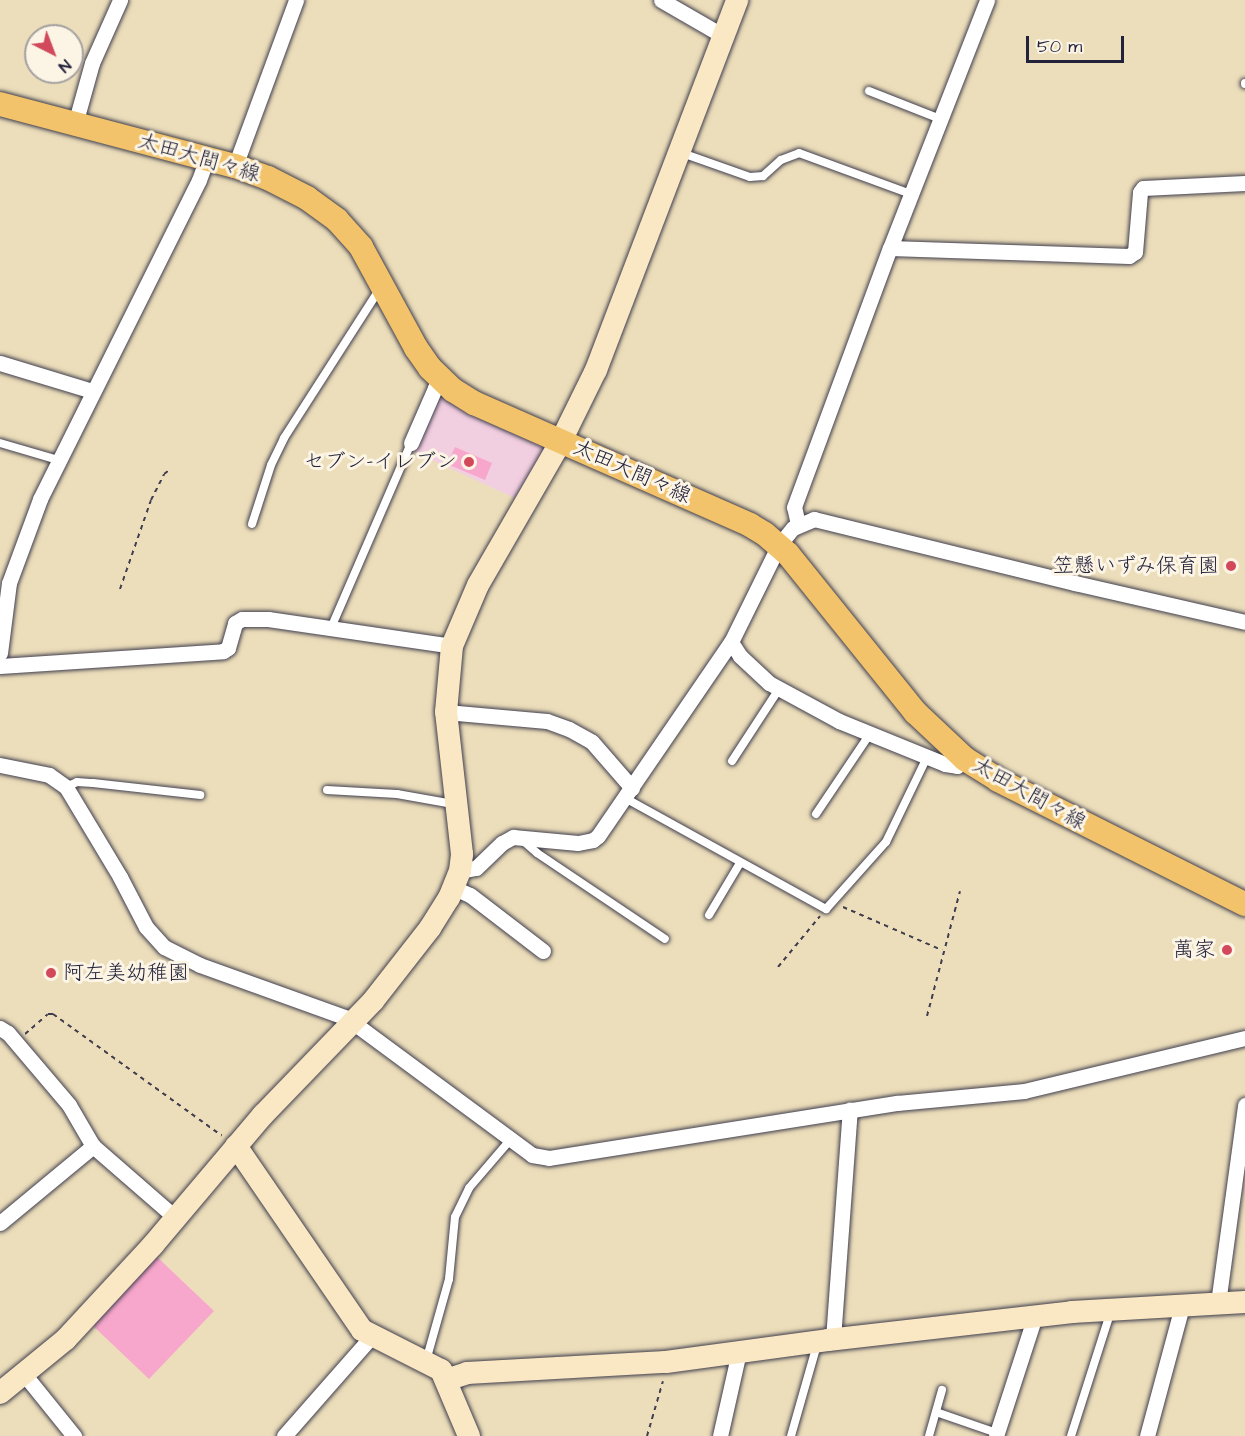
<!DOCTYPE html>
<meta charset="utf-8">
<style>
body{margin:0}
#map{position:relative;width:1245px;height:1436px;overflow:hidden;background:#ecdeba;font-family:"Architects Daughter","Klee One",sans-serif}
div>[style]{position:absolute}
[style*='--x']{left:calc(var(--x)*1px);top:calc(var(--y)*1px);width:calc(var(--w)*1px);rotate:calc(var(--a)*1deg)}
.built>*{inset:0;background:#f2cfe0}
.building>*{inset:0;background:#f8a7cc}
.path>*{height:2px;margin-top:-1px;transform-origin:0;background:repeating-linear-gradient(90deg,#403e4e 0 4.5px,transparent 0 9px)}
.roads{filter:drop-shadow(0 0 2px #403e4e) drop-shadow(0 0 2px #403e4e)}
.lane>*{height:8px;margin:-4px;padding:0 4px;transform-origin:4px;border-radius:4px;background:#fff}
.street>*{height:15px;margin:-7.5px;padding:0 7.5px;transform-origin:7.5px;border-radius:7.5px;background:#fff}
.secondary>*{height:22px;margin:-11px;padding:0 11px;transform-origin:11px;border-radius:11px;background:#fae7c3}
.primary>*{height:24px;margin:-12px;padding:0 12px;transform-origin:12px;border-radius:12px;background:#f2c36a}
.dots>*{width:16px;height:16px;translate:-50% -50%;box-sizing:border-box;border:3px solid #fcf5e5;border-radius:50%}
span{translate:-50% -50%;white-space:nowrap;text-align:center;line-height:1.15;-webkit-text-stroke:6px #fcf5e5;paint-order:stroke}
.street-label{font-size:21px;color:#22223b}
.poi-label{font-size:21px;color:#22223b}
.right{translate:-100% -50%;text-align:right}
.left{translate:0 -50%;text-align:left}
.north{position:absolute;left:24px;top:24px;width:60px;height:60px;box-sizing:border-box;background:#fcf5e5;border:2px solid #a5a1a1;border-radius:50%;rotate:138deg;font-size:16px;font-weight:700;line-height:24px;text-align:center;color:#22223b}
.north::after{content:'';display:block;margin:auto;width:21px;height:27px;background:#d1495b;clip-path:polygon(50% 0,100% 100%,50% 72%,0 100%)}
.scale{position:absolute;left:1026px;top:36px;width:98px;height:27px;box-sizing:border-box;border:3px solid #22223b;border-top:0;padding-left:8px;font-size:18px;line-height:21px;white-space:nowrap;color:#22223b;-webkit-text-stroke:4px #fcf5e5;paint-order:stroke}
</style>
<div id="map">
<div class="built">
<div style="clip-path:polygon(446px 394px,542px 441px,545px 448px,517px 499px,414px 452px,438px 397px)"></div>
</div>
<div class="building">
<div style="clip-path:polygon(455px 447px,492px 463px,485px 480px,447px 464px)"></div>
<div style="clip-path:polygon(155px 1255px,214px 1311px,149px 1379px,90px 1323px)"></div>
</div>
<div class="path">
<div style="--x:120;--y:589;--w:94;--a:-70.8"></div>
<div style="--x:151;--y:500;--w:29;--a:-63"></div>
<div style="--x:164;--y:474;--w:5;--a:-37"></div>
<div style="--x:843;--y:907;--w:108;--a:23.5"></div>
<div style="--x:778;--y:967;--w:66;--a:-50.5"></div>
<div style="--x:927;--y:1016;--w:129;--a:-75.2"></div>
<div style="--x:25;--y:1034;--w:30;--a:-41"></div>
<div style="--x:48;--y:1014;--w:5;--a:0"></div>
<div style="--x:53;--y:1014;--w:208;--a:35.8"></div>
<div style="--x:647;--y:1436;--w:57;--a:-73.8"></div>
</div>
<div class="roads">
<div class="lane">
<div style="--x:1245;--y:83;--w:1;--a:90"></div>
<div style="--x:869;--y:91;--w:76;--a:21.5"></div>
<div style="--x:682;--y:153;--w:72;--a:19.4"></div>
<div style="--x:750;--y:177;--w:13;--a:-4"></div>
<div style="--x:763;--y:176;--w:24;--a:-42"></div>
<div style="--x:781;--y:160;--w:19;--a:-21"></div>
<div style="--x:799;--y:153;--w:119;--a:20.1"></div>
<div style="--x:0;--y:443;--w:60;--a:16.3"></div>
<div style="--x:252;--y:524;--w:62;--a:-72.1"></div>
<div style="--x:271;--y:465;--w:30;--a:-64"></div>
<div style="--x:284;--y:438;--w:176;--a:-57.3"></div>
<div style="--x:331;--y:628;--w:202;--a:-66.6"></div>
<div style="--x:732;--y:761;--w:86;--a:-56.9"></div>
<div style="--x:66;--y:787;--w:12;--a:-24"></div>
<div style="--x:77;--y:782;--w:16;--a:4"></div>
<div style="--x:93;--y:783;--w:108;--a:6.4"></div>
<div style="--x:327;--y:790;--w:70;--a:3.3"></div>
<div style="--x:397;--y:794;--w:57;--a:10.1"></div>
<div style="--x:625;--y:798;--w:230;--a:28.9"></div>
<div style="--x:826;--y:909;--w:90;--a:-48.2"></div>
<div style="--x:886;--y:842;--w:94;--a:-64.2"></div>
<div style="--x:816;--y:814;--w:95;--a:-56.1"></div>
<div style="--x:521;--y:839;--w:21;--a:41"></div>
<div style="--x:537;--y:853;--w:154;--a:33.9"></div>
<div style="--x:709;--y:915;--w:61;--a:-59.2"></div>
<div style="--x:426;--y:1361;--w:85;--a:-74.3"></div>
<div style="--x:449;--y:1279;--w:62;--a:-84.5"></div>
<div style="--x:455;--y:1217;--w:32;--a:-64"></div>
<div style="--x:469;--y:1188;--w:65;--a:-49.4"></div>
<div style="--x:936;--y:1412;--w:65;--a:19"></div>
<div style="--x:791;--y:1436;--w:95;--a:-74.1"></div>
<div style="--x:929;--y:1436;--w:48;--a:-74.2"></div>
<div style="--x:1071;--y:1436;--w:131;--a:-72.3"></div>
</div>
<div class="street">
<div style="--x:661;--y:0;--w:74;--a:30"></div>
<div style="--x:75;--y:124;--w:63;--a:-74.4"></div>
<div style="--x:92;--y:63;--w:69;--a:-66"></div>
<div style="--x:235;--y:166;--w:177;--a:-69.8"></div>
<div style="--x:890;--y:248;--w:239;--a:1.9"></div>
<div style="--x:1129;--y:256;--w:7;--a:-34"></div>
<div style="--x:1135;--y:252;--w:60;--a:-85.2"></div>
<div style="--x:1140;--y:192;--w:5;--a:-53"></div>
<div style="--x:1143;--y:188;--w:102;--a:-2.8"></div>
<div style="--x:0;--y:363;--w:96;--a:16.9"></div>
<div style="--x:411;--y:443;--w:60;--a:-66.4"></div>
<div style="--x:435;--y:388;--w:11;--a:-49"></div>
<div style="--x:798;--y:524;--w:17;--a:-103"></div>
<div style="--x:794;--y:507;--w:276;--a:-69.7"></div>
<div style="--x:890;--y:248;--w:266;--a:-68.6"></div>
<div style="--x:731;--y:642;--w:17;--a:57"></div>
<div style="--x:740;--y:656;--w:40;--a:43"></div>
<div style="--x:769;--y:683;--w:80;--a:28.5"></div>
<div style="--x:839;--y:721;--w:114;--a:22.1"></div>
<div style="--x:945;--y:764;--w:12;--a:9"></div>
<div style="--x:957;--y:766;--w:11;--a:-41"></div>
<div style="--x:0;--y:653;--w:71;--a:-82.7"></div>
<div style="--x:9;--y:583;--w:90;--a:-69.7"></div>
<div style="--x:40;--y:499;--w:356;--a:-63.5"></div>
<div style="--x:199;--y:180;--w:23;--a:-70"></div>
<div style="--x:0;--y:666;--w:224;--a:-3.8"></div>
<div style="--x:223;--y:651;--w:6;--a:-31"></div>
<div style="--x:228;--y:648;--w:26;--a:-74"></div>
<div style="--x:235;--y:623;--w:8;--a:-30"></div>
<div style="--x:242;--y:619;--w:26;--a:0"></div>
<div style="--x:268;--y:619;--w:186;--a:8.3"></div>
<div style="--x:446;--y:712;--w:101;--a:5.1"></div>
<div style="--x:547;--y:721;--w:23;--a:20"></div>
<div style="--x:569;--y:729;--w:26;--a:29"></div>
<div style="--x:592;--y:742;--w:61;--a:49"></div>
<div style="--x:0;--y:765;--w:50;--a:11.5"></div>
<div style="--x:49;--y:775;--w:21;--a:35"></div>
<div style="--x:66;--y:787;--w:105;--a:59"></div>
<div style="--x:120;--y:877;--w:56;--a:62.5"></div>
<div style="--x:146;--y:927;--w:27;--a:48"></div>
<div style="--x:164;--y:947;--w:40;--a:26.6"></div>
<div style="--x:200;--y:965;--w:156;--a:19.8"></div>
<div style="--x:347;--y:1018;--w:230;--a:36.5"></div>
<div style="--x:532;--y:1155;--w:17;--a:10"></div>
<div style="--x:549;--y:1158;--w:352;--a:-9"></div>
<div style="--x:897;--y:1103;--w:128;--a:-5.4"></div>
<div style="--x:1024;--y:1091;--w:227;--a:-13.5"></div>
<div style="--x:460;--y:871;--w:16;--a:-11"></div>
<div style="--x:476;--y:868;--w:36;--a:-44"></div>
<div style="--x:502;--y:843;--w:13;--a:-29"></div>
<div style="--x:513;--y:837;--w:65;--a:5.3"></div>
<div style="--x:578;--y:843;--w:15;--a:-11"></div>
<div style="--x:593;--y:840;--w:6;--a:-39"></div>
<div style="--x:598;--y:836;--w:235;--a:-55.6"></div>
<div style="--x:731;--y:642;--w:108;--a:-63.7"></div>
<div style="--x:779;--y:545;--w:22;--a:-51"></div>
<div style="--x:793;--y:528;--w:23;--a:-23"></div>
<div style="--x:814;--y:519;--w:269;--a:13.8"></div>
<div style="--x:1075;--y:583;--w:174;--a:12.9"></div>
<div style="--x:454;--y:888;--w:17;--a:24"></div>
<div style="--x:470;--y:895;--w:92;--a:37.5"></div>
<div style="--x:0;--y:1028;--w:9;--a:32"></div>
<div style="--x:8;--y:1033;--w:94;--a:49.7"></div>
<div style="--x:69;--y:1105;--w:48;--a:59.7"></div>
<div style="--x:93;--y:1146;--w:111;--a:41"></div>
<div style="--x:0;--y:1223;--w:121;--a:-39.6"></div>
<div style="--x:1218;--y:1303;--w:200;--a:-82.2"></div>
<div style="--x:833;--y:1339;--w:230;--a:-85.8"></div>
<div style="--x:24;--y:1374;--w:80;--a:51.1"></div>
<div style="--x:284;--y:1436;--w:132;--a:-48.7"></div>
<div style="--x:720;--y:1436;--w:86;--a:-77.3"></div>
<div style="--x:996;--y:1436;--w:126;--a:-72"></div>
<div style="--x:1147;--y:1436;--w:135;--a:-74.9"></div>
</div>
<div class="secondary">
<div style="--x:236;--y:1146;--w:223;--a:55.6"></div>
<div style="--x:362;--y:1330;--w:89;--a:26.9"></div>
<div style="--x:441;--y:1370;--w:72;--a:67"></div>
<div style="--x:446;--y:1380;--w:22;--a:-18"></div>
<div style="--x:467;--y:1373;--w:199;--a:-3.2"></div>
<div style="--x:666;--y:1362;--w:163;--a:-7.7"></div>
<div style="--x:828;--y:1340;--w:246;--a:-6.5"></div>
<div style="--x:1072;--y:1312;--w:173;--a:-3.3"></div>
<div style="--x:0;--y:1393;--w:85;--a:-39.3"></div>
<div style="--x:66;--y:1339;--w:128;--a:-47.2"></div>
<div style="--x:153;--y:1245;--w:170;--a:-49.8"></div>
<div style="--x:263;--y:1115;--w:158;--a:-46"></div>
<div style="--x:373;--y:1001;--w:93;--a:-52"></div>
<div style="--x:430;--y:928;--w:36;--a:-58"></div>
<div style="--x:449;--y:898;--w:29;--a:-68"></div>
<div style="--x:460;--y:871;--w:17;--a:-83"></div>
<div style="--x:462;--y:854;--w:143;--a:-96.4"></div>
<div style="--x:446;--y:712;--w:66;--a:-84.8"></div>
<div style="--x:452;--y:646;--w:66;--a:-66.9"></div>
<div style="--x:478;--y:585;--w:166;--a:-60"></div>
<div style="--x:561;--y:441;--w:79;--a:-63.8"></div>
<div style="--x:596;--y:370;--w:396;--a:-69.1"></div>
</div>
<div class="primary">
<div style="--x:0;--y:104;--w:243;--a:14.8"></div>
<div style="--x:235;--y:166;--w:35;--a:20"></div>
<div style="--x:268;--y:178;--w:44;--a:27.1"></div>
<div style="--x:307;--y:198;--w:37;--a:36"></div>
<div style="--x:337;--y:220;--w:36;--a:48"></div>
<div style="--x:361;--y:247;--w:115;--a:61.4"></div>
<div style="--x:416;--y:348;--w:24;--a:55"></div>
<div style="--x:430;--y:368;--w:32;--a:44"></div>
<div style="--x:453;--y:390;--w:25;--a:32"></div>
<div style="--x:474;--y:403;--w:302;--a:23.8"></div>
<div style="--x:750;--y:525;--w:17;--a:31"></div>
<div style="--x:765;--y:534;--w:30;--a:41"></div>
<div style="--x:788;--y:554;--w:203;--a:51.2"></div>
<div style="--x:915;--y:712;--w:69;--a:43.2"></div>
<div style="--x:965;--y:759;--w:39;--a:32"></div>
<div style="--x:998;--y:780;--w:276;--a:26.7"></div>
</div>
</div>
<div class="dots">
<div style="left:469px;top:462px;background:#d1495b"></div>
<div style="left:1231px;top:566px;background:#d1495b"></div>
<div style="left:1227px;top:950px;background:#d1495b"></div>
<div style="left:51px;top:973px;background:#d1495b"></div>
</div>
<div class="street-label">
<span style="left:199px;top:158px;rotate:16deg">太田大間々線</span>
<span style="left:632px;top:472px;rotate:24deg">太田大間々線</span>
<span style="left:1029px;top:794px;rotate:29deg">太田大間々線</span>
</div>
<div class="poi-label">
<span class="right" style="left:457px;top:462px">セブン-イレブン</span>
<span class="right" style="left:1219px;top:566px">笠懸いずみ保育園</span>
<span class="right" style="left:1215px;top:950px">萬家</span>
<span class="left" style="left:63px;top:973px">阿左美幼稚園</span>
</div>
<div class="north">N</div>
<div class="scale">50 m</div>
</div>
